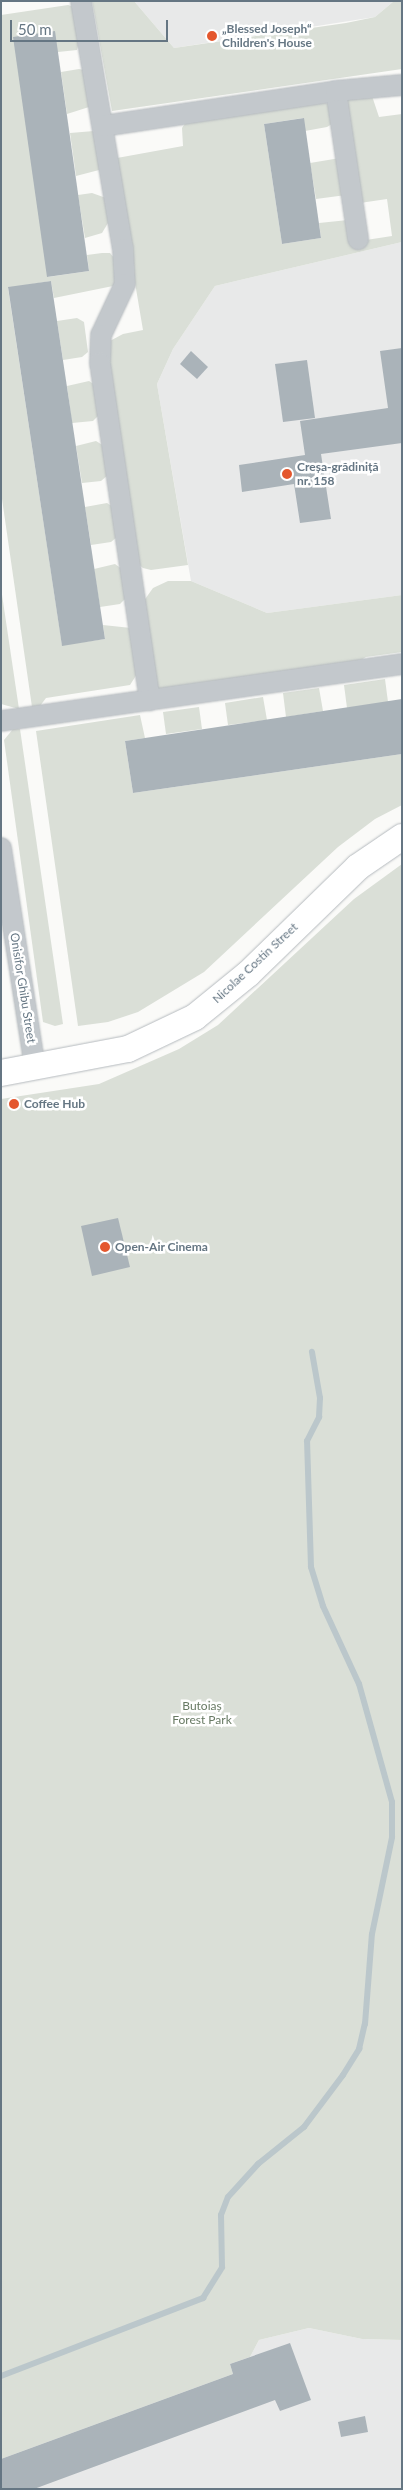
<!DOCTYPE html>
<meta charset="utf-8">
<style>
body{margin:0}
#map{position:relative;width:403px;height:2490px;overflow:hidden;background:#fafaf8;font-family:Lato,sans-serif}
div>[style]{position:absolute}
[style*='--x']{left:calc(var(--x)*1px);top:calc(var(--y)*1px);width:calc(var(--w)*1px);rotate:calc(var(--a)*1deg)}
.built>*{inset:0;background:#e8e9e9}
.green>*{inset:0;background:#dadfd7}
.stream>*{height:6px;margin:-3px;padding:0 3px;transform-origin:3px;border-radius:3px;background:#bbc7cb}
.building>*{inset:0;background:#aab3b9}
.roads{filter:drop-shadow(0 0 1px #b5babe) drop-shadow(0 0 1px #b5babe)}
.minor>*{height:20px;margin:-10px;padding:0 10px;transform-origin:10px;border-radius:10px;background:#c3c8cc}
.major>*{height:26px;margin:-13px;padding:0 13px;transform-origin:13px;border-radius:13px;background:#fff}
.dots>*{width:14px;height:14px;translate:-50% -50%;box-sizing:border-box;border:2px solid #fff;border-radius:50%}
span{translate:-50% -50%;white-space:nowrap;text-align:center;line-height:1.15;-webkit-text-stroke:5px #fff;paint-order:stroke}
.poi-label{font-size:12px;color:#657683;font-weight:700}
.left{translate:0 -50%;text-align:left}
.street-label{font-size:12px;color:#657683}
.park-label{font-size:12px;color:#687a64}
.frame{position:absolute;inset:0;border:2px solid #657683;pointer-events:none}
.scale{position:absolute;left:10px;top:20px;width:158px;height:22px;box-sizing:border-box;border:2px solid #657683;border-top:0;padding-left:6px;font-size:15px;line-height:18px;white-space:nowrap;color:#657683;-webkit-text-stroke:4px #fff;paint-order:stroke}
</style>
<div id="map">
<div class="built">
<div style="clip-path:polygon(134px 1px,394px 1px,375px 17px,174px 48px)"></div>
<div style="clip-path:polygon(402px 242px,402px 595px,267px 613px,191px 581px,157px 384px,173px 349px,215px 286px)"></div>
<div style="clip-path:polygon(309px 2328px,362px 2339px,402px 2340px,402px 2489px,1px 2489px,1px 2459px,233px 2374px,230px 2364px,250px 2357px,259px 2340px)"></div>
</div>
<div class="green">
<div style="clip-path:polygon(92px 1px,134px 1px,174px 48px,346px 23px,375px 17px,394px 1px,402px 1px,402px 69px,112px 111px)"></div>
<div style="clip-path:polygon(68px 5px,74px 7px,79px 42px,77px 50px,58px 52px,48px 277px,89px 271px,87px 255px,102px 253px,110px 253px,115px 259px,119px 278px,113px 286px,54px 298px,51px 281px,8px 288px,62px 645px,105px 639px,103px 625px,131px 628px,137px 674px,130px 685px,46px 698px,40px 706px,32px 707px,1px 492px,1px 15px)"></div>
<div style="clip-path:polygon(79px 69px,84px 70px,89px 107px,67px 114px,61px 72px)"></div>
<div style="clip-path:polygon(345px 96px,372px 96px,379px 117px,402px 114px,402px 242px,215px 286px,173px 349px,157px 384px,188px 565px,151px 570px,143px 568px,138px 564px,111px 386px,108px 342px,123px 334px,143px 330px,115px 165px,117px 158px,183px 146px,182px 128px,186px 122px,323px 102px,330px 105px,332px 124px,327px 127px,305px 131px,303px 118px,264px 124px,282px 244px,321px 238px,319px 223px,348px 220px,366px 240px,392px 236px,387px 199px,360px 203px)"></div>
<div style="clip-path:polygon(94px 131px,101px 165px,99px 170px,76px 176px,70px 133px)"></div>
<div style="clip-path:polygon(340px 158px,346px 195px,316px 199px,310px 163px)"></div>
<div style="clip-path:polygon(92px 193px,106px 198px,111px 218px,102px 233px,85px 238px,78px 195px)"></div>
<div style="clip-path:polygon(77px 318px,84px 322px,88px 352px,82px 357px,63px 360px,57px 321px)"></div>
<div style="clip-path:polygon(89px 381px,95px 385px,99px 415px,93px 421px,72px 423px,67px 386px)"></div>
<div style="clip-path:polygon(96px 441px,104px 446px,108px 475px,101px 481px,82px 483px,76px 446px)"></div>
<div style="clip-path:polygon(107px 503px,113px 507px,117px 537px,111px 542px,91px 545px,85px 507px)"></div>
<div style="clip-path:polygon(115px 564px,122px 569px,126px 598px,120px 604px,100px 607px,94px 569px)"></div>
<div style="clip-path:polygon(168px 581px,191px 581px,267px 613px,402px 595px,402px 652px,366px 657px,350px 667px,159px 689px,153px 682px,143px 602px,153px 588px)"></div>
<div style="clip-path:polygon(1px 588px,19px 709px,1px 704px)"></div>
<div style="clip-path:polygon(385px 679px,388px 702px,347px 708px,344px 685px)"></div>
<div style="clip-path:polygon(319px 688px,323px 711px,286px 717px,283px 693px)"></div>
<div style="clip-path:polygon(263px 697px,267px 720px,228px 725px,225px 703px)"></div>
<div style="clip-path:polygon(199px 707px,202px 729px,166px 734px,163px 712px)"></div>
<div style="clip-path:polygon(140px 715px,145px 738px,125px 741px,133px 793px,402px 754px,402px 805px,375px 819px,338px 847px,204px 972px,138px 1012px,108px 1022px,78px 1026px,36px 731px)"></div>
<div style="clip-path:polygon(13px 729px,20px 729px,63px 1024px,55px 1026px,43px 1022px,4px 740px)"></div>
<div style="clip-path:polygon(402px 864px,402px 2340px,362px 2339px,309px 2328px,259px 2340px,250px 2357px,230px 2364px,233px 2374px,1px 2459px,1px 1099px,99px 1084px,179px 1049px,218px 1025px,354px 899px)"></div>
</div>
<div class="stream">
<div style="--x:1;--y:2376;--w:217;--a:-21.1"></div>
<div style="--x:203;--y:2298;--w:36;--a:-58"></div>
<div style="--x:222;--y:2267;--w:52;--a:-91.1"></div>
<div style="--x:221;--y:2215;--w:19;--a:-69"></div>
<div style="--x:228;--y:2197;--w:45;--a:-47.7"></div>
<div style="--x:258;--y:2164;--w:59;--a:-38.8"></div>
<div style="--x:304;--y:2127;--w:65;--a:-53.1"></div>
<div style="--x:343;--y:2075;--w:31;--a:-58"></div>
<div style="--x:359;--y:2049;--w:26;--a:-77"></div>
<div style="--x:365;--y:2024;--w:90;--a:-85.6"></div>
<div style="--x:372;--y:1934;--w:99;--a:-78.3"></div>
<div style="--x:392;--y:1837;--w:35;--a:-90"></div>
<div style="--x:392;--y:1802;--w:123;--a:-105.6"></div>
<div style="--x:359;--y:1684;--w:86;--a:-114.8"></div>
<div style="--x:323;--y:1606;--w:41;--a:-107.1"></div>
<div style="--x:311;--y:1567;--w:126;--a:-91.8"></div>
<div style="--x:307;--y:1441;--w:27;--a:-63"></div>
<div style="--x:319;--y:1417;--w:19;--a:-87"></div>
<div style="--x:320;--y:1398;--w:47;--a:-99.9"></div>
</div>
<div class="building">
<div style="clip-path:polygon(55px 31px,89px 271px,47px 277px,13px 37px)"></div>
<div style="clip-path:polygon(304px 118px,321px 238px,282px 244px,264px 124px)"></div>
<div style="clip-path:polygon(51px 281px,105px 639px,62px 646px,8px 287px)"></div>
<div style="clip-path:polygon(402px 348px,402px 443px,321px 454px,331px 519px,300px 523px,294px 484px,242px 492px,239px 465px,305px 455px,300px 421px,388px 408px,380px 351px)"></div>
<div style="clip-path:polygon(191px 351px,208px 367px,197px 379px,180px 364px)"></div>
<div style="clip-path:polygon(307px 360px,315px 418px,283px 422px,275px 364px)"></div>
<div style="clip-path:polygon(402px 699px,402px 754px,133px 793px,125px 741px)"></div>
<div style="clip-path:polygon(118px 1218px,130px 1267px,92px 1276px,81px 1226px)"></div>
<div style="clip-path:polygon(290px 2343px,311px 2400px,280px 2411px,275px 2400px,34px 2489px,1px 2489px,1px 2459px,233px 2374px,230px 2364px)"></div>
<div style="clip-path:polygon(365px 2416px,368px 2432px,341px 2437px,338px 2422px)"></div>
</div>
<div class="roads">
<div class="minor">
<div style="--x:81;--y:1;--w:252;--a:80.4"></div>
<div style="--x:123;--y:249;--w:35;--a:87"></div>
<div style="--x:125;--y:284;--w:56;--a:115.2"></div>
<div style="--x:101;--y:335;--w:28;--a:92"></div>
<div style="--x:100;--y:363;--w:341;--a:81.6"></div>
<div style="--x:336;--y:91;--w:150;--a:81.5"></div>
<div style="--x:103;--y:126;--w:236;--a:-8.5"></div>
<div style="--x:336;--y:91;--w:66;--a:-5.2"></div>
<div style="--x:1;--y:721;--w:405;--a:-8.1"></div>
<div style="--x:1;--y:848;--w:223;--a:81.2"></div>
</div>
<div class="major">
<div style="--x:1;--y:1073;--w:129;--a:-10.7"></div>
<div style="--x:128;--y:1049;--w:74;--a:-25.5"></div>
<div style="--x:195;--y:1017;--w:68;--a:-39.1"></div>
<div style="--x:248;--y:974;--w:153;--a:-44.2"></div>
<div style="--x:358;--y:867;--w:53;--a:-34.3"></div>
</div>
</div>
<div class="dots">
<div style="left:212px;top:36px;background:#e4572e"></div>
<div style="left:287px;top:474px;background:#e4572e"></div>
<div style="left:14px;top:1104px;background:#e4572e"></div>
<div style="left:105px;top:1247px;background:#e4572e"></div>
</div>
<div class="poi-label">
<span class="left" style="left:222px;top:36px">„Blessed Joseph“<br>Children's House</span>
<span class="left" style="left:297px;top:474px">Creșa-grădiniță<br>nr. 158</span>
<span class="left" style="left:24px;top:1104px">Coffee Hub</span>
<span class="left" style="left:115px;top:1247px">Open-Air Cinema</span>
</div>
<div class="street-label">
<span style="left:255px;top:963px;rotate:-43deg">Nicolae Costin Street</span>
<span style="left:23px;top:988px;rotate:81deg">Onisifor Ghibu Street</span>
</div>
<div class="park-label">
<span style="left:202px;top:1713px">Butoiaș<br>Forest Park</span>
</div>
<div class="frame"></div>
<div class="scale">50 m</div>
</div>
